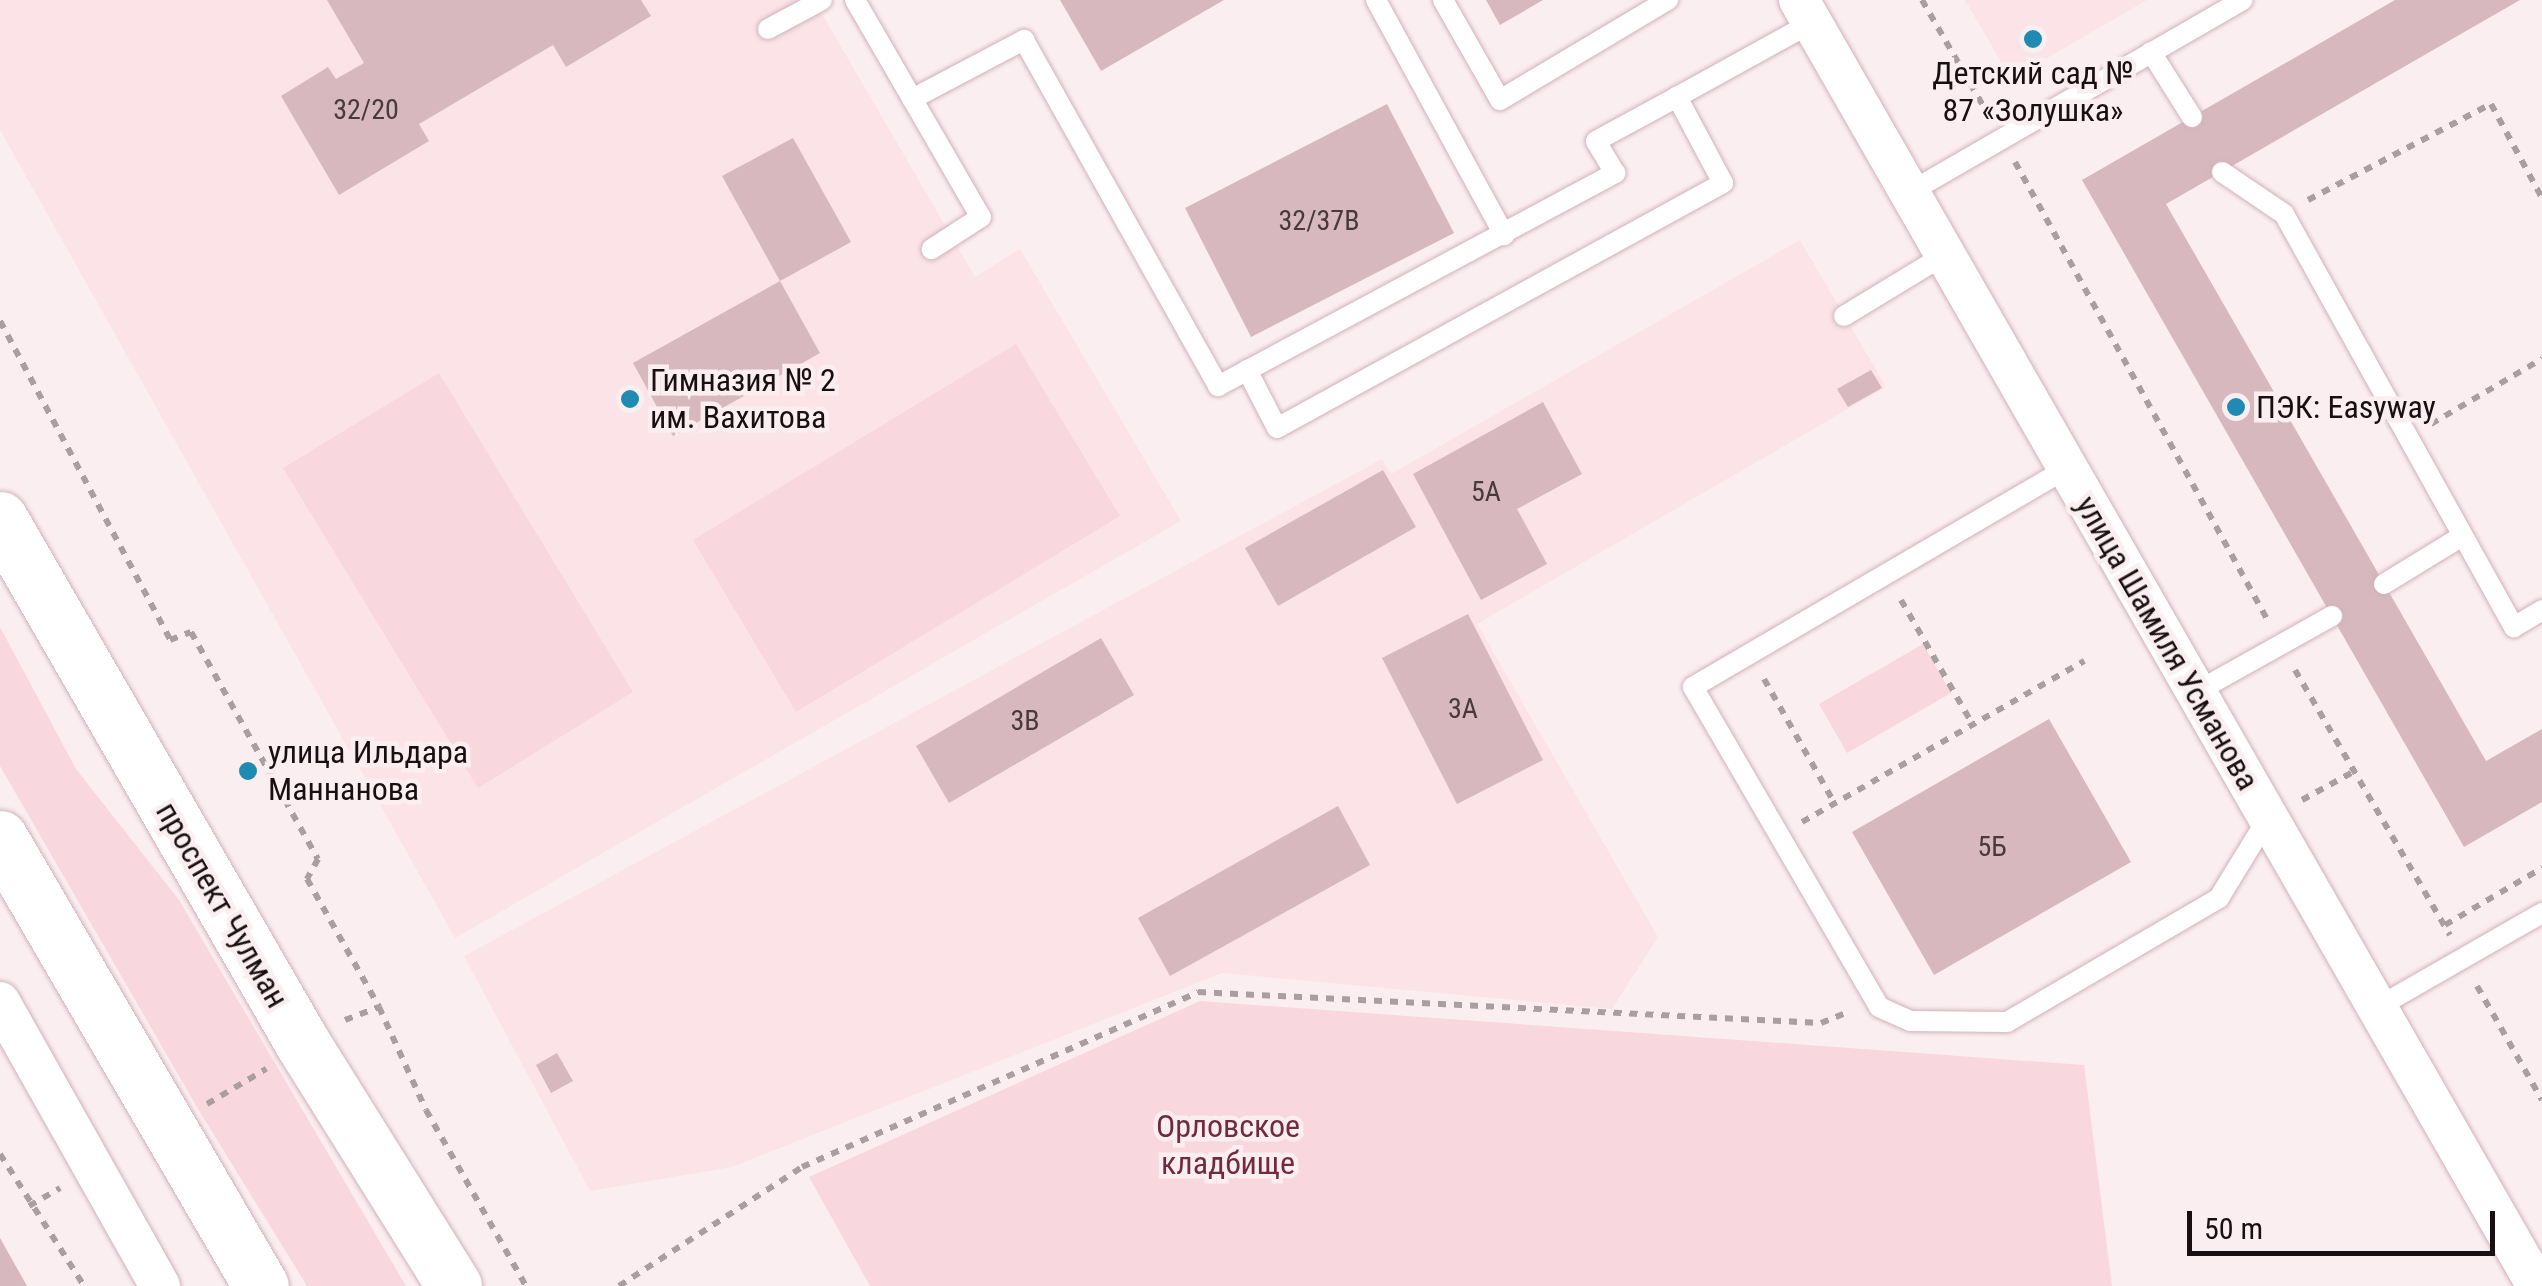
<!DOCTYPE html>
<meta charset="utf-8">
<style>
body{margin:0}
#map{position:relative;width:2542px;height:1286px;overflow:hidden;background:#fbeef1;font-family:"Roboto Condensed",sans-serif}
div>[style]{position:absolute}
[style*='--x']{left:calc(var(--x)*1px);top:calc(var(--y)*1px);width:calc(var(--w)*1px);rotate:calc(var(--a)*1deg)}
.built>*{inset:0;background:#fbe3e8}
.green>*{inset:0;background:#f9d7df}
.building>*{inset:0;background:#d7b8bf}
.path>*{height:6px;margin-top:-3px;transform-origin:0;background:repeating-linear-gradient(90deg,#aa9ea1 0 8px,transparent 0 16px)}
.roads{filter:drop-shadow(0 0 2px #d0b2b9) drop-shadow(0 0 2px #d0b2b9)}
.lane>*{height:20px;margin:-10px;padding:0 10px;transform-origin:10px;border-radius:10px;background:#fff}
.street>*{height:40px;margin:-20px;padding:0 20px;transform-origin:20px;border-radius:20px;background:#fff}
.secondary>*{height:55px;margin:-27.5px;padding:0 27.5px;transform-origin:27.5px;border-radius:27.5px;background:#fff}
.dots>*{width:28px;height:28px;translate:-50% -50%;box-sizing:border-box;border:5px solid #fbeef1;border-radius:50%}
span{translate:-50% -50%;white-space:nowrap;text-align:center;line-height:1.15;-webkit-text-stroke:9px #fbeef1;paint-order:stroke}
.number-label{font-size:28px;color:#48393d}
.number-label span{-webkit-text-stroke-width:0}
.poi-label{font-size:32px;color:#190f12}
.left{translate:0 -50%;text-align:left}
.street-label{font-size:32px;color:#190f12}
.park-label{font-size:32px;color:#712a41}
.scale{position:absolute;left:2187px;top:1211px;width:308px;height:45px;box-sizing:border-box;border:5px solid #190f12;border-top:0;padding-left:12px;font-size:30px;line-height:35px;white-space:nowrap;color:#190f12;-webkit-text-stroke:8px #fbeef1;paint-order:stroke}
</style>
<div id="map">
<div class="built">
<div style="clip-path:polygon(0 0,814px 0,975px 277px,1020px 249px,1181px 521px,455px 938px,0 130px)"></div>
<div style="clip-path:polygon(1965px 0,2147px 0,2011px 79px)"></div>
<div style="clip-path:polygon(1800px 240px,1886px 387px,1477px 624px,1658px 937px,1612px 1009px,1222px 973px,732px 1167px,590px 1191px,464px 956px,1382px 459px,1391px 474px)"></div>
</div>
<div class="green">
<div style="clip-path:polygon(1016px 344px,1120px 516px,796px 712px,693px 540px)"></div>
<div style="clip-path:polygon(439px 373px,633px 692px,478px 788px,283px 468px)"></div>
<div style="clip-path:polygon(0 627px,76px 769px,179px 900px,406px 1286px,307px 1286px,198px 1109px,0 766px)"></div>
<div style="clip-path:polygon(1923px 644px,1951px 693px,1847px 753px,1819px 704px)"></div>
<div style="clip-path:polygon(1200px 1001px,2084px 1065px,2112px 1286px,870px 1286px,809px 1177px)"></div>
</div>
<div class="building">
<div style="clip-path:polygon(327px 0,641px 0,651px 16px,566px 67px,553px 45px,419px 124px,429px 141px,339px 195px,281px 96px,328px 67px,336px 79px,364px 63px)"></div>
<div style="clip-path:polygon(1060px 0,1224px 0,1101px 71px)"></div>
<div style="clip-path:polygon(1486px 0,1543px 0,1500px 25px)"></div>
<div style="clip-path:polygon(2395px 0,2520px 0,2166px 204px,2486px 761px,2542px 729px,2542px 802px,2464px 847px,2082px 180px)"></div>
<div style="clip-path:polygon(1387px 104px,1454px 233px,1251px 337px,1185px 208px)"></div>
<div style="clip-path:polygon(793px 138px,851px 242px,780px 281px,820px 353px,673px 436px,633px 363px,780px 281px,722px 176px)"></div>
<div style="clip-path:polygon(1871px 370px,1882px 388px,1848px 407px,1837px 389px)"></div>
<div style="clip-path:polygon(1543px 402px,1582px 474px,1517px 509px,1547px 564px,1481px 600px,1413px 474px)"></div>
<div style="clip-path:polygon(1383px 470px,1416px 527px,1278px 606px,1245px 548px)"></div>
<div style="clip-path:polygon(1468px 614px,1543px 760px,1457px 804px,1382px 658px)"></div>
<div style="clip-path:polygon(1101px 638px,1134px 695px,949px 803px,916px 746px)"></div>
<div style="clip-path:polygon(2049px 719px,2131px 862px,1934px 975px,1852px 832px)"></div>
<div style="clip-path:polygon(1338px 806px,1370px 865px,1170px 976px,1138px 918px)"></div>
<div style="clip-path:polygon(557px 1053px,573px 1081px,551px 1093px,536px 1065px)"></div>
<div style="clip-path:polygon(0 1238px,27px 1286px,0 1286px)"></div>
</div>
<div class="path">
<div style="--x:1922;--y:0;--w:134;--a:60"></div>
<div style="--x:2015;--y:162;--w:522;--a:61.13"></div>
<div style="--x:2308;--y:200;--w:207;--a:-27.7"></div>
<div style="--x:2491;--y:104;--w:107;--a:61.5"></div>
<div style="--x:0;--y:321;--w:361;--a:61.9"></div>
<div style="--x:170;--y:640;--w:22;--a:-21"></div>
<div style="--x:191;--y:632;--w:260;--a:60.8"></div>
<div style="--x:318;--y:859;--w:23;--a:119"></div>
<div style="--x:307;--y:879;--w:147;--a:60.6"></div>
<div style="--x:2431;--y:424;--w:129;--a:-30.4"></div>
<div style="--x:1901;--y:600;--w:144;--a:60.1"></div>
<div style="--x:2295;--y:670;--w:307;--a:59.7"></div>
<div style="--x:1764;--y:679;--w:144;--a:60.4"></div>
<div style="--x:2302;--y:800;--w:58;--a:-28.8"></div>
<div style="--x:1802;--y:822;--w:325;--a:-29.7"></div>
<div style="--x:2445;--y:925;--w:113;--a:-30.4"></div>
<div style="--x:2477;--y:986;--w:131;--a:60.3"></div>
<div style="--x:345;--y:1020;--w:36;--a:-21"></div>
<div style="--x:379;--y:1007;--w:113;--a:65.5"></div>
<div style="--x:426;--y:1110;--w:202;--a:60.4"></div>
<div style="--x:207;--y:1104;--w:69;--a:-30.7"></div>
<div style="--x:0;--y:1154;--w:156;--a:57.5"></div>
<div style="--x:29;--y:1206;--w:36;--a:-30"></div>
<div style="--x:619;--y:1286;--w:218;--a:-33"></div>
<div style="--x:802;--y:1167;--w:433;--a:-23.8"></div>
<div style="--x:1198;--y:992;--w:624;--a:2.85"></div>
<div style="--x:1821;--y:1023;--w:29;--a:-22"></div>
</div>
<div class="roads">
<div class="lane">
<div style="--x:855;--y:0;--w:251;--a:59.9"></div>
<div style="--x:981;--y:217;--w:59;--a:146.9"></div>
<div style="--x:1376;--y:0;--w:268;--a:61.4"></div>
<div style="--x:1443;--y:0;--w:115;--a:60.3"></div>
<div style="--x:1500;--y:100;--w:196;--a:-30.8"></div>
<div style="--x:768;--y:29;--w:61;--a:-28.2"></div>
<div style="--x:2151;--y:52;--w:77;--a:57.8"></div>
<div style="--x:912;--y:99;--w:127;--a:-27.8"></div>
<div style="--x:1024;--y:40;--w:397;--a:60.7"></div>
<div style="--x:1218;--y:386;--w:451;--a:-28.2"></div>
<div style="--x:1615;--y:173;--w:37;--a:-121"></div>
<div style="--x:1596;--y:141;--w:92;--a:-28.5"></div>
<div style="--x:2222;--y:172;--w:75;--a:34.1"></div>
<div style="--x:2284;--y:214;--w:473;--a:60.9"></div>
<div style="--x:2514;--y:627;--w:33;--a:-31"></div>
<div style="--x:1910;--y:192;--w:384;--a:-30"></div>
<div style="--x:1844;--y:316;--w:119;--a:-31.3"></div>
<div style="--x:1247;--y:370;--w:65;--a:62.7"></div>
<div style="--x:1277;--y:428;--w:509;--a:-28.78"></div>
<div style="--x:1723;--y:183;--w:98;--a:-118.1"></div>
<div style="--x:1677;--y:97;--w:153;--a:-28.9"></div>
<div style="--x:2066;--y:469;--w:432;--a:149.7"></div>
<div style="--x:1693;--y:687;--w:370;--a:59.8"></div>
<div style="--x:1879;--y:1007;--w:34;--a:24"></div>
<div style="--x:1910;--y:1021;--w:97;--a:0.6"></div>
<div style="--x:2007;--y:1022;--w:246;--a:-30.3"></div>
<div style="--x:2219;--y:898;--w:94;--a:-58.5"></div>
<div style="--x:2384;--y:584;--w:88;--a:-31.5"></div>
<div style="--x:2196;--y:692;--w:156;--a:-29.2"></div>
<div style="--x:2378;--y:1007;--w:189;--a:-29.8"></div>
</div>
<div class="street">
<div style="--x:1799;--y:0;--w:1483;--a:60.15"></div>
<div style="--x:0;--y:1002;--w:326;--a:60.6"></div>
</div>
<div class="secondary">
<div style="--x:0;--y:519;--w:606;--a:60.01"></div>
<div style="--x:303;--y:1044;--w:285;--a:58"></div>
<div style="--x:0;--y:838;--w:518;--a:59.78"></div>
</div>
</div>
<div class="dots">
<div style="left:2033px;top:39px;background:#208bb2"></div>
<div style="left:630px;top:399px;background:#208bb2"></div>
<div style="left:2236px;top:407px;background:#208bb2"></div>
<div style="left:248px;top:771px;background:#208bb2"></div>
</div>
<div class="number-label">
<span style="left:366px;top:110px">32/20</span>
<span style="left:1319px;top:221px">32/37В</span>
<span style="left:1486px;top:492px">5А</span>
<span style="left:1463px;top:709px">3А</span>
<span style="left:1025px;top:721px">3В</span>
<span style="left:1992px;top:847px">5Б</span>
</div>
<div class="poi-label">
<span style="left:2033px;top:92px">Детский сад №<br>87 «Золушка»</span>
<span class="left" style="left:650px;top:399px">Гимназия № 2<br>им. Вахитова</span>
<span class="left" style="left:2256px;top:407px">ПЭК: Easyway</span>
<span class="left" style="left:268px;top:771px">улица Ильдара<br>Маннанова</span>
</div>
<div class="street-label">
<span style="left:2167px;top:643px;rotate:60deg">улица Шамиля Усманова</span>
<span style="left:222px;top:905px;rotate:60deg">проспект Чулман</span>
</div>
<div class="park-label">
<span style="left:1228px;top:1145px">Орловское<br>кладбище</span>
</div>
<div class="scale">50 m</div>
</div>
